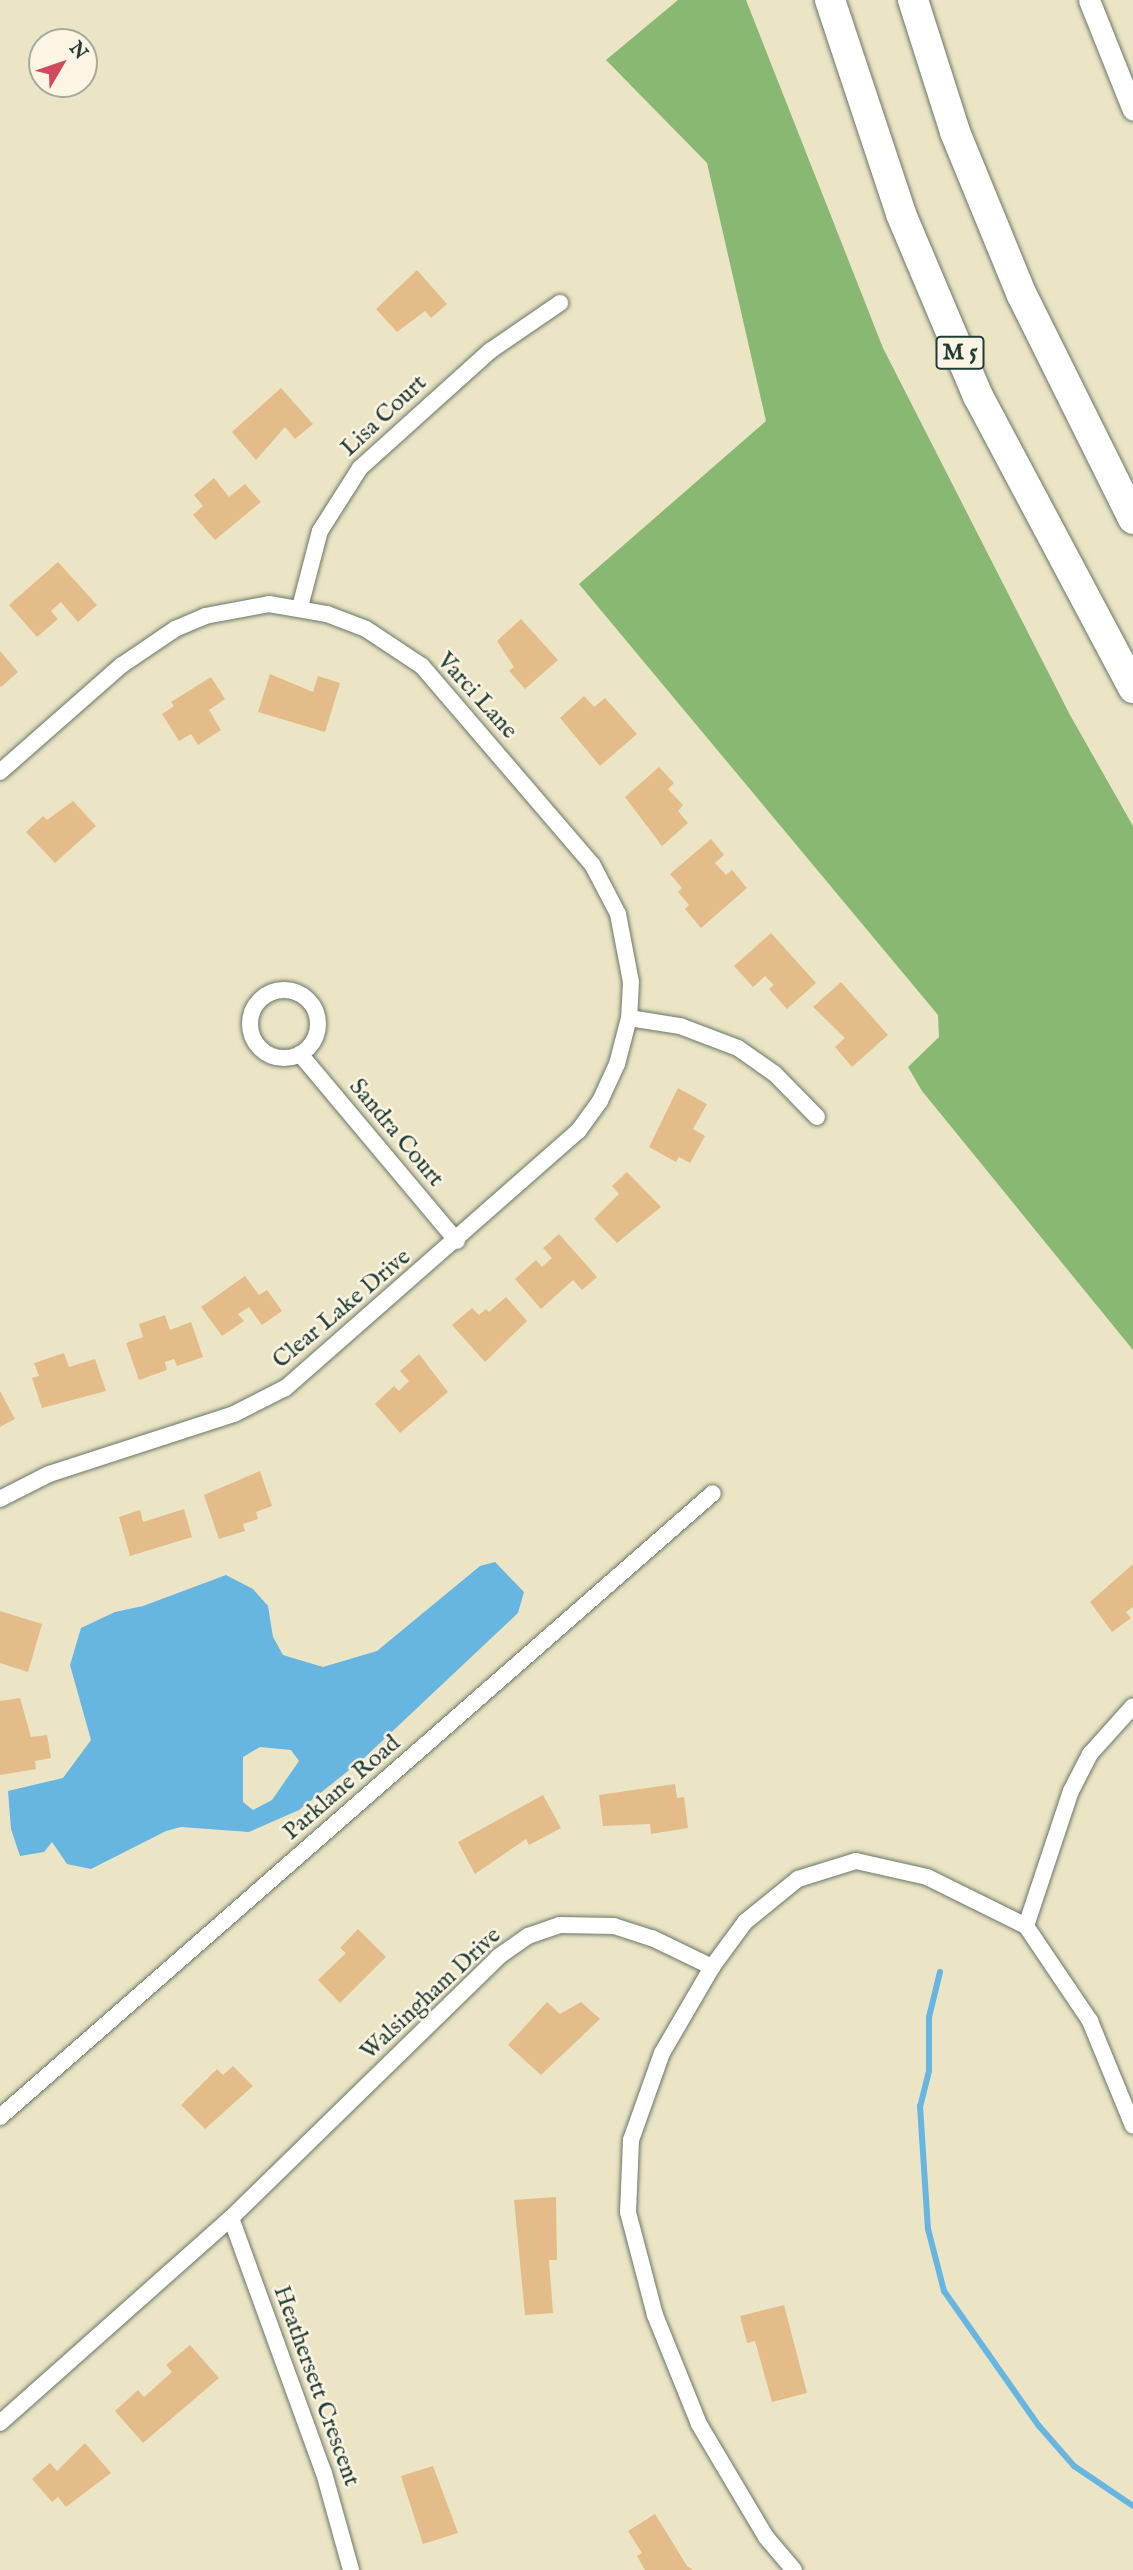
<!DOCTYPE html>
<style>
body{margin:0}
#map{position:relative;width:1133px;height:2570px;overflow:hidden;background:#ece5c5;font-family:"IM FELL English",serif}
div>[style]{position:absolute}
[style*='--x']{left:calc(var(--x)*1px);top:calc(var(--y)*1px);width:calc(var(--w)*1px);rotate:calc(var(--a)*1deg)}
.forest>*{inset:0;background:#88b872}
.water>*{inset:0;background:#67b5e1}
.stream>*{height:6px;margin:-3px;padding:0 3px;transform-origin:3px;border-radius:3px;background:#67b5e1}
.building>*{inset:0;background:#e3bc8a}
.roads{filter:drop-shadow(0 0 2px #677867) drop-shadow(0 0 2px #677867)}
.minor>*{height:16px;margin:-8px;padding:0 8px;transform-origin:8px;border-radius:8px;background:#fff}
.minor>.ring{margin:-8px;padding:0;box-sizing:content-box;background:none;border:16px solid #fff;border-radius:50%}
.tertiary>*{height:21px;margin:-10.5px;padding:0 10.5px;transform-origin:10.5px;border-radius:10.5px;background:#fff}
.motorway>*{height:30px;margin:-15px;padding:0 15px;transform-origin:15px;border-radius:15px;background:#fff}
span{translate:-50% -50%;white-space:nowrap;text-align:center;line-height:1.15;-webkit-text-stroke:5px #fcf5e5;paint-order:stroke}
.shield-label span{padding:2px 5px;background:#fcf5e5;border:2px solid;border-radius:5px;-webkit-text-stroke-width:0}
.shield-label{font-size:23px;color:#1f3d34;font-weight:700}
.street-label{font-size:24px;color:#1f3d34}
.north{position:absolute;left:28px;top:28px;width:70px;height:70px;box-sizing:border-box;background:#fcf5e5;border:2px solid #a4ab9e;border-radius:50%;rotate:51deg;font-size:19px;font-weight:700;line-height:28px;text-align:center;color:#1f3d34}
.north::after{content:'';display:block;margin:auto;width:24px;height:32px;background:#d1495b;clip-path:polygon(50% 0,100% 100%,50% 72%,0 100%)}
</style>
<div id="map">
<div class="forest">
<div style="clip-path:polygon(678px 0,746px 0,883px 348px,1070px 715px,1133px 826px,1133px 1350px,922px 1091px,908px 1067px,939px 1037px,938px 1015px,579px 584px,766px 421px,707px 163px,606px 60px)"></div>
</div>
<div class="water">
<div style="clip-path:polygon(evenodd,495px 1562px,524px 1592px,518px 1613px,363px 1759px,299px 1810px,249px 1832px,181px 1827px,166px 1831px,91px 1869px,67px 1864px,52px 1842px,44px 1852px,20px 1856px,11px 1829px,8px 1791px,63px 1778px,91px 1740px,70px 1665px,81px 1628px,115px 1612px,143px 1606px,226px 1575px,253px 1589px,268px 1606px,273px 1637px,283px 1655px,323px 1667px,377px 1651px,480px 1566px,495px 1562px,260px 1747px,291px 1750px,299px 1761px,272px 1800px,253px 1810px,243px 1802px,243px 1757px,260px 1747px)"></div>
</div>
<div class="stream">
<div style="--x:940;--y:1972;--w:46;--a:103.7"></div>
<div style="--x:929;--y:2017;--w:54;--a:90"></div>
<div style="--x:929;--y:2071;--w:36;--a:104"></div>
<div style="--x:920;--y:2106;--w:123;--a:86.3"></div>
<div style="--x:928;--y:2229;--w:64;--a:75.5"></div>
<div style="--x:944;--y:2291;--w:165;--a:54.9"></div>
<div style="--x:1039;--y:2426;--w:53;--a:48.8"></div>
<div style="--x:1074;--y:2466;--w:71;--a:34.1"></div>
</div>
<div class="building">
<div style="clip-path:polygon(417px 270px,447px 304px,431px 318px,425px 311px,397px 332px,376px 309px)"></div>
<div style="clip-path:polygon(281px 388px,313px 424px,295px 439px,285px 427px,256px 460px,232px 432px)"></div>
<div style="clip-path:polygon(214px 478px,229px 497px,245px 484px,261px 502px,215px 540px,193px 515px,203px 506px,194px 495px)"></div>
<div style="clip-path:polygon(58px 562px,97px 605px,78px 622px,61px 602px,51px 611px,58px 619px,37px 637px,9px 605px)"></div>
<div style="clip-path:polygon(521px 619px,558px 660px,525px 689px,509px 671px,514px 667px,497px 641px)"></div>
<div style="clip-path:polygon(0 651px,18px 672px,1px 687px,0 686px)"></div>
<div style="clip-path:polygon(270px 674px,313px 692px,318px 676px,340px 683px,325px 732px,258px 712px)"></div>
<div style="clip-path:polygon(211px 677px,225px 699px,209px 710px,221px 730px,198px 745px,191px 734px,179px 741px,162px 714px,174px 706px,171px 702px)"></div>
<div style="clip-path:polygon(584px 696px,594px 707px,605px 698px,637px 734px,600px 766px,560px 718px)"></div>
<div style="clip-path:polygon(659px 767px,674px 783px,668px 789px,683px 805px,678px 811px,688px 823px,662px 846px,625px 797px)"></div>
<div style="clip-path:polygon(73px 801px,96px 826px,55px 863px,26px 832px,43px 816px,47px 820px)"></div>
<div style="clip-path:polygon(711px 839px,724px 855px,715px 863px,726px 875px,732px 870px,747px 888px,701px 928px,685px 909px,689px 905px,678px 892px,682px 888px,670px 874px)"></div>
<div style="clip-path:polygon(771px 933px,816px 983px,787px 1009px,769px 989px,774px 985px,765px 976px,753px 987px,734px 966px)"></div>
<div style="clip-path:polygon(841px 982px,888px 1035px,852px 1067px,835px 1047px,845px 1038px,813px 1007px)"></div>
<div style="clip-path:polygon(678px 1088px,707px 1104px,693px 1129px,705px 1136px,690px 1163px,679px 1157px,676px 1162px,649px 1147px)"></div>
<div style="clip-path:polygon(627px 1172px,661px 1207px,617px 1243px,594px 1219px,619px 1194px,612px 1186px)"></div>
<div style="clip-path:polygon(559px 1234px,597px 1277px,582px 1290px,573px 1280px,541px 1309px,515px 1279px,536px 1260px,542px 1267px,552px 1258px,543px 1248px)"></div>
<div style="clip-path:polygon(245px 1276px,259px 1295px,267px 1290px,282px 1311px,262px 1325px,249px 1307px,238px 1314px,244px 1321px,222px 1336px,201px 1307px)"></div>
<div style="clip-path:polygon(506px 1297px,527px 1321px,485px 1362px,452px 1325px,472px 1308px,479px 1315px,486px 1309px,489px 1312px)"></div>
<div style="clip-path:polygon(165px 1315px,170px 1330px,191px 1322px,203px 1357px,177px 1366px,174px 1359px,165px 1362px,167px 1370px,139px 1380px,126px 1343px,143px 1337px,139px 1324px)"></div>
<div style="clip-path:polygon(64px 1353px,69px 1367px,95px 1359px,106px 1391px,42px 1408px,32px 1378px,39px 1376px,34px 1363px)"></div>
<div style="clip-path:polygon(419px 1354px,448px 1392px,400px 1433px,375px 1404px,394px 1386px,399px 1391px,409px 1381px,400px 1371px)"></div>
<div style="clip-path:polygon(0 1391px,15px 1419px,0 1427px)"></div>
<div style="clip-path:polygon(260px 1471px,272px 1506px,256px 1512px,258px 1519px,243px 1524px,245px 1531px,219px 1539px,204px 1495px)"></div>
<div style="clip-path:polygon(184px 1509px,192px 1537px,130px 1556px,119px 1517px,140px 1510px,143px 1522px)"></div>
<div style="clip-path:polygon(1133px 1564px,1133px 1607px,1126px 1612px,1131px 1618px,1112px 1632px,1090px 1602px)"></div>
<div style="clip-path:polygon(0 1611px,42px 1624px,28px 1672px,0 1663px)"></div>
<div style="clip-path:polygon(20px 1698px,31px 1737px,47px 1735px,51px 1758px,35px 1761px,36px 1769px,0 1775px,0 1701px)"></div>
<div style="clip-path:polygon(675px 1784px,677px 1798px,684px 1797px,688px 1828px,651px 1834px,650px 1824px,603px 1826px,599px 1795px)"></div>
<div style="clip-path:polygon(543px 1795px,561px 1828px,529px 1845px,526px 1839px,475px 1874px,458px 1842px)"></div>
<div style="clip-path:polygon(358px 1929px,386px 1957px,340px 2003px,318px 1980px,346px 1953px,340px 1948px)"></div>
<div style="clip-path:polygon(547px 2002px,560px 2014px,581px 2002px,600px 2019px,541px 2075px,508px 2045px)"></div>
<div style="clip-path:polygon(233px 2066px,253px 2086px,205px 2129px,181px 2105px,217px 2069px,223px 2075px)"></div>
<div style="clip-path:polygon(556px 2197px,557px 2260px,549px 2260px,553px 2313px,525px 2315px,514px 2200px)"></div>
<div style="clip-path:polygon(784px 2305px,807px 2393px,772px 2402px,755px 2341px,747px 2343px,740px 2316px)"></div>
<div style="clip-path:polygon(190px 2345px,219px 2378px,143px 2443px,115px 2411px,138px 2390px,144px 2397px,172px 2372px,166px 2365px)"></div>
<div style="clip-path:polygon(85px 2443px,111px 2473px,66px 2507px,58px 2497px,52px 2502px,32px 2479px,50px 2463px,57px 2471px)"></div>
<div style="clip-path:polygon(433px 2466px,458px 2533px,423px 2544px,401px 2476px)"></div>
<div style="clip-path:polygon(655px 2514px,687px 2566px,693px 2570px,645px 2570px,637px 2556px,642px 2553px,628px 2531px)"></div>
</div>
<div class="roads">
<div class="minor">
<div style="--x:300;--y:607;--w:79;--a:-75.3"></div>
<div style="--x:320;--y:531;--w:75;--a:-57.6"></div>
<div style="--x:360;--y:468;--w:175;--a:-42"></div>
<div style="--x:490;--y:351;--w:85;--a:-34.4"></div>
<div style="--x:0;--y:772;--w:162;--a:-41.3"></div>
<div style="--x:122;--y:665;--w:64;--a:-34.2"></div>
<div style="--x:175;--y:629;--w:33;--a:-23"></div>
<div style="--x:205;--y:616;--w:65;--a:-10.6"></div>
<div style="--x:269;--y:604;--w:59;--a:9.8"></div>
<div style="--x:327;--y:614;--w:42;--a:21"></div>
<div style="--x:366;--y:629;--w:67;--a:33.5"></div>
<div style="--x:422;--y:666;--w:261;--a:49.4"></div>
<div style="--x:592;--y:864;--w:56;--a:62.5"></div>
<div style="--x:618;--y:914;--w:69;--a:79.2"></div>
<div style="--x:631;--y:982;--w:36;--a:93"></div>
<div style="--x:629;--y:1018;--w:48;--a:104.6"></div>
<div style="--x:617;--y:1064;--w:41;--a:114.7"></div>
<div style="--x:600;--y:1101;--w:37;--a:126"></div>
<div style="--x:578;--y:1131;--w:390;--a:138.7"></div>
<div style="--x:285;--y:1388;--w:57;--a:153"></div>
<div style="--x:234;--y:1414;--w:194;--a:162"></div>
<div style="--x:49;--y:1474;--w:55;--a:153"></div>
<div class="ring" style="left:250px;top:990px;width:52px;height:52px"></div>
<div style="--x:629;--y:1018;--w:52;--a:8.9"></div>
<div style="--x:680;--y:1026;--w:62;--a:20.8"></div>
<div style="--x:738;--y:1048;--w:45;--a:35.1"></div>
<div style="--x:775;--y:1074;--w:60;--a:45.7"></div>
<div style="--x:300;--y:1054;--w:244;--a:50"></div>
<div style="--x:1026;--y:1926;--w:142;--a:-71.6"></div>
<div style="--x:1071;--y:1791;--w:42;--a:-62.8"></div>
<div style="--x:1090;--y:1754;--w:64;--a:-48.1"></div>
<div style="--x:0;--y:2117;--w:947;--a:-41.19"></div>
<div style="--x:231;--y:2218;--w:271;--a:70"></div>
<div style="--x:324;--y:2473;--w:101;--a:74.4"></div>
<div style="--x:0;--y:2423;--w:309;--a:-41.6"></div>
<div style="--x:231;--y:2218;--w:373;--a:-44.3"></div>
<div style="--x:498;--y:1957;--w:37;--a:-35"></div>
<div style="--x:528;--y:1936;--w:34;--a:-19"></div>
<div style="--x:560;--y:1925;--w:54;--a:1.1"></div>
<div style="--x:614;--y:1926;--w:40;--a:18"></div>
<div style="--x:652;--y:1938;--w:67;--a:25.8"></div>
<div style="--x:794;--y:2570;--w:43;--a:-130.3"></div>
<div style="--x:766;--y:2537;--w:131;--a:-120.7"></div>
<div style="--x:699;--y:2424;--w:118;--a:-112"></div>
<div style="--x:655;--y:2315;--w:106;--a:-104.7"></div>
<div style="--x:628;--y:2212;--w:72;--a:-87.6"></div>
<div style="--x:631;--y:2140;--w:92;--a:-70.4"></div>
<div style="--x:662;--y:2053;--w:99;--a:-59.8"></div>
<div style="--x:712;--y:1967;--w:56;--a:-53.7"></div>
<div style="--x:745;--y:1922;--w:68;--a:-39.1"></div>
<div style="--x:798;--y:1879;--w:61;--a:-17.2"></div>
<div style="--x:856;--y:1861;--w:73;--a:12.7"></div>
<div style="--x:927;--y:1877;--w:110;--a:26.3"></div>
<div style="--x:1026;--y:1926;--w:115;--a:56"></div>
<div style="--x:1090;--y:2021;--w:113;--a:67.7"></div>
</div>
<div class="tertiary">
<div style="--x:1089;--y:0;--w:118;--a:68.2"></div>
</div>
<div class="motorway">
<div style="--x:830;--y:0;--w:225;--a:71.6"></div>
<div style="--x:901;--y:214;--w:198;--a:67.1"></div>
<div style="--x:978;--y:396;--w:331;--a:62"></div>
<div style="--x:913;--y:0;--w:139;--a:72.3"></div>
<div style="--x:955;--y:132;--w:176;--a:67.7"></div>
<div style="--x:1022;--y:295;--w:250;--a:63.6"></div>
</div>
</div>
<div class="shield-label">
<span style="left:960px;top:353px">M 5</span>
</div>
<div class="street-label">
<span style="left:384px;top:416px;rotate:-43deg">Lisa Court</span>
<span style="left:477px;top:696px;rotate:48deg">Varci Lane</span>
<span style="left:396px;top:1133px;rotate:50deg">Sandra Court</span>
<span style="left:342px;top:1309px;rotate:-40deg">Clear Lake Drive</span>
<span style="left:342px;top:1788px;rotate:-41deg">Parklane Road</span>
<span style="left:431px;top:1994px;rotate:-43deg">Walsingham Drive</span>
<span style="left:316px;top:2386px;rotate:70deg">Heathersett Crescent</span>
</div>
<div class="north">N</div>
</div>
